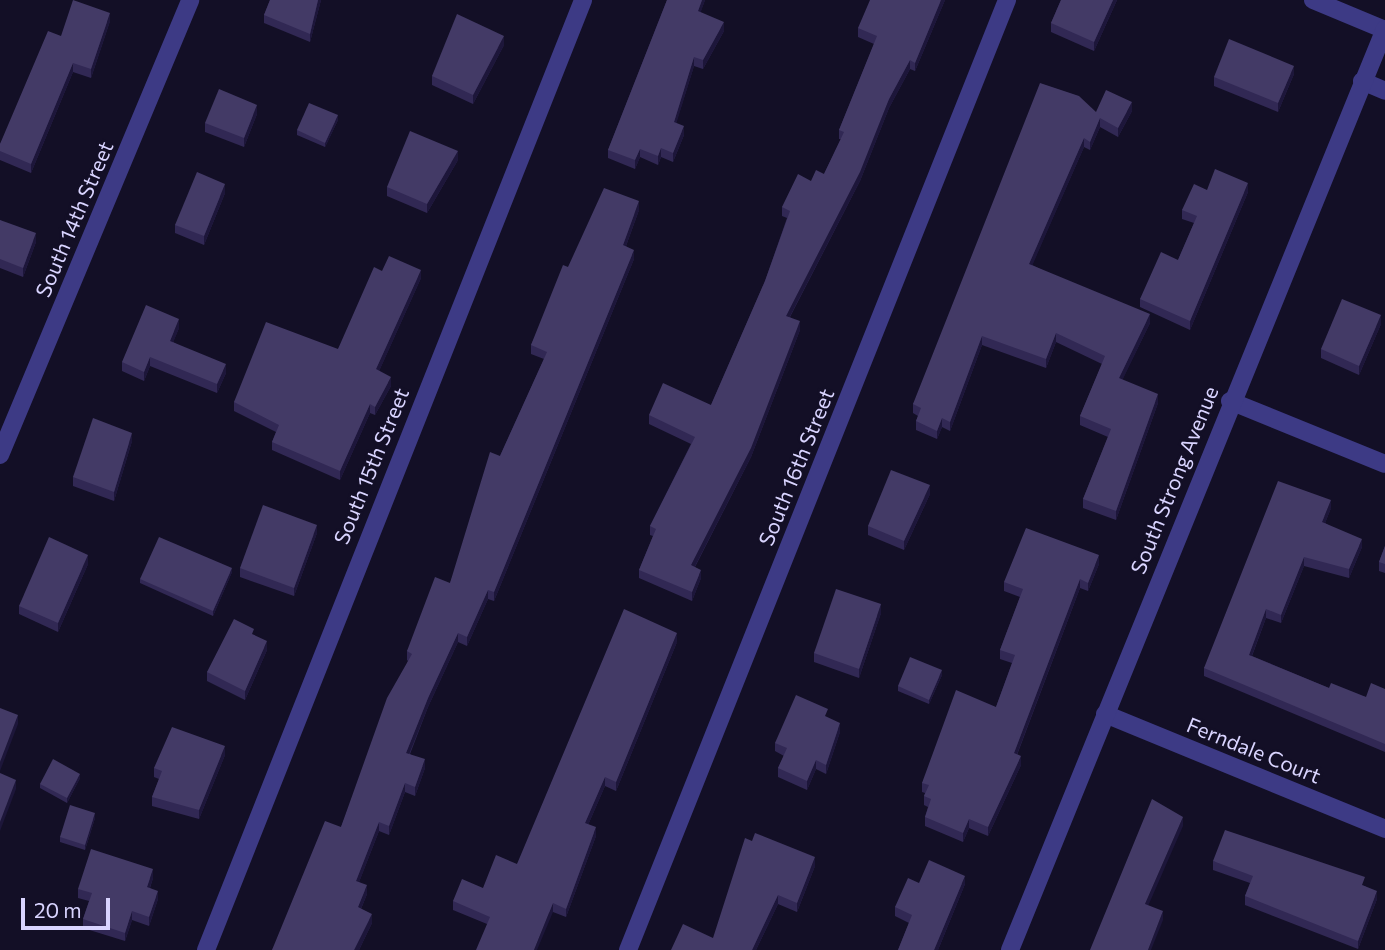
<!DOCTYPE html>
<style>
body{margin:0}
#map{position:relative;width:1385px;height:950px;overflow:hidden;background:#130f26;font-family:Commissioner,sans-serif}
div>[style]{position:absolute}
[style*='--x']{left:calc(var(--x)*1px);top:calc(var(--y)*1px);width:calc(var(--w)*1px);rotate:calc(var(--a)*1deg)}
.minor>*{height:18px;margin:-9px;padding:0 9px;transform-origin:9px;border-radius:9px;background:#3d3a85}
.tertiary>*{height:18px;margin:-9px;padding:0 9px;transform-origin:9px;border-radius:9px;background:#3d3a85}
.wall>*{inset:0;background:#312854}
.shaded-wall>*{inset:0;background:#1d163a}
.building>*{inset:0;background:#433a66}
span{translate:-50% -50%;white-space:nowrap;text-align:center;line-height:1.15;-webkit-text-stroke:5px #130f26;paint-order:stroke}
.street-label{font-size:21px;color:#d9d4ff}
.scale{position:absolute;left:21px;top:898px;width:89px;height:32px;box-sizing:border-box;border:4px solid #d9d4ff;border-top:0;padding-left:9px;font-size:21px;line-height:24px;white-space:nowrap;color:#d9d4ff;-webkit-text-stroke:5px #130f26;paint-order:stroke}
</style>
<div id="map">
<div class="minor">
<div style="--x:1313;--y:0;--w:78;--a:22.6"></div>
<div style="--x:1362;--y:81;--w:25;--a:23"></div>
<div style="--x:1230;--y:401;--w:167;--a:22.1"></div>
<div style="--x:0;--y:455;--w:493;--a:-67.3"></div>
<div style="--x:1105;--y:714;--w:303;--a:22.3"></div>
<div style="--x:206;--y:950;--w:1022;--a:-68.35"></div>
<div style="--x:628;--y:950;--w:1023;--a:-68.25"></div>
</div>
<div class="tertiary">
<div style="--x:1010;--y:950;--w:994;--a:-67.85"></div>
</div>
<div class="wall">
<div style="clip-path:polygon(270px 0,321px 0,310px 42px,264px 23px,264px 15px)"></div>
<div style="clip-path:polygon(667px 0,705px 0,700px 13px,724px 31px,703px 69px,694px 66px,676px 123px,684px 135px,673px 162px,661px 157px,658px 165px,640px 157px,635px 169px,608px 158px,608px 150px)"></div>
<div style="clip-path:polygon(945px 0,915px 71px,910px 69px,889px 108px,860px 181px,790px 317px,800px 330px,751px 457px,695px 567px,701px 578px,692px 601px,639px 578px,639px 570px,653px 536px,650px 535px,650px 526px,691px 444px,649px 424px,649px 415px,711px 405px,765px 281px,787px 218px,782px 216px,782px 207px,811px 181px,824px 174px,841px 139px,839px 139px,839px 130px,874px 44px,858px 37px,858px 28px)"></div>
<div style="clip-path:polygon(1061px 0,1117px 0,1094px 51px,1051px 32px,1051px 23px)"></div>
<div style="clip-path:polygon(110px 21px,91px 78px,73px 72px,31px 173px,0 160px,0 144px,61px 36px)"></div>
<div style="clip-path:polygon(504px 45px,473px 104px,432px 85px,432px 76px)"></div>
<div style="clip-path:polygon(1294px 74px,1278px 112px,1214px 86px,1214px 77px)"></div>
<div style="clip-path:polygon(1132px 111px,1118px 137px,1100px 127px,1090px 150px,1084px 147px,1032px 265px,1150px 323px,1122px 380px,1158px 403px,1116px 520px,1083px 508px,1083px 499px,1108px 437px,1080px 425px,1080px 416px,1102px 364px,1056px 342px,1046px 368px,982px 345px,950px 431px,942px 427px,937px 439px,916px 430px,916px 421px,918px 416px,913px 413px,913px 404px,1096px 112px)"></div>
<div style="clip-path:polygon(257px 114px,244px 147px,205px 132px,205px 123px)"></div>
<div style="clip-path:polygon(338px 120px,325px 147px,297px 135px,297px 130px)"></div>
<div style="clip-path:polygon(458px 160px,427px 213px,387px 196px,387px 187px)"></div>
<div style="clip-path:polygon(1207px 190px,1248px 192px,1190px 330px,1140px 307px,1140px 299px,1178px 260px,1194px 223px,1182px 219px,1182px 210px)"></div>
<div style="clip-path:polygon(225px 193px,204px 245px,175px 233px,175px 225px)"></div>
<div style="clip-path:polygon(639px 210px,626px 246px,634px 259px,494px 601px,488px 599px,467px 646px,458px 642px,428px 707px,410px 754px,425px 768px,415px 796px,405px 792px,389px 835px,379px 831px,359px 882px,367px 894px,361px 909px,372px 923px,359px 950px,272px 950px,341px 827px,408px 661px,407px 660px,407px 651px,450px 583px,500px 456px,544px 359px,531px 354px,531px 345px,568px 267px)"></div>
<div style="clip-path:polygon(0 220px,36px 242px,23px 277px,0 268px)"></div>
<div style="clip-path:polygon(382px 271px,421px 278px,379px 371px,391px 386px,375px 415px,370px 413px,340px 480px,272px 450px,272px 442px,276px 432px,234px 411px,234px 402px,338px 349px)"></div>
<div style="clip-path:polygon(1381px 324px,1359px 375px,1321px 358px,1321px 349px)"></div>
<div style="clip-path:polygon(179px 328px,173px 342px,226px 373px,217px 393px,150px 366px,144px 381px,122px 371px,122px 362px)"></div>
<div style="clip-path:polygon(132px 441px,114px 501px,73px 486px,73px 477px)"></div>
<div style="clip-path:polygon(930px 494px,904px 550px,868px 535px,868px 526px)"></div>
<div style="clip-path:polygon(1331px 508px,1325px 523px,1362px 547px,1349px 578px,1304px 566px,1281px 623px,1266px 618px,1252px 656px,1329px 688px,1366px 697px,1385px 689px,1385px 752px,1204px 676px,1204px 668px)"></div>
<div style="clip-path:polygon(317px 533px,294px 596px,240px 577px,240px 568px)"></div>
<div style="clip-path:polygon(1385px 546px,1385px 573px,1379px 571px,1379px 562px)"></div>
<div style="clip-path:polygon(88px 564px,58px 632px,19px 614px,19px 606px)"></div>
<div style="clip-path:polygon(1099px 564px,1088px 591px,1080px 588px,1017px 755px,1021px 765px,988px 836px,969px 828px,963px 842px,925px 826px,925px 817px,928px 807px,924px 805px,924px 796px,925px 793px,922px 792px,922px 783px,996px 707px,1012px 663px,1000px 659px,1000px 650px,1020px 597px,1004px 591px,1004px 582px)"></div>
<div style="clip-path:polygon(232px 572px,213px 616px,140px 583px,140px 579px)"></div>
<div style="clip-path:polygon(881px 613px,859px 678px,814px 662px,814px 653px)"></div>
<div style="clip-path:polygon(254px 635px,267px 650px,245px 700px,207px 681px,207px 672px)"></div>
<div style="clip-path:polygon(677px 642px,616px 791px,605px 786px,588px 825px,596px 836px,566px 917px,553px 912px,487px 924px,453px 910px,453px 901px,483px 888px,517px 864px)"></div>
<div style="clip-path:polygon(942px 675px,929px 704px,898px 691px,898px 686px)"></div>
<div style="clip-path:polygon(828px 718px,840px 732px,826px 774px,816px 769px,807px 790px,778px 777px,778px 768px,784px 756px,775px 751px,775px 743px)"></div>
<div style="clip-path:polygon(225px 755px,199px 819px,152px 806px,152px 797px,159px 779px,154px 777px,154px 768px)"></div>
<div style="clip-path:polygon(80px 778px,67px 803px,40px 788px,40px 784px)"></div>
<div style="clip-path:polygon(95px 818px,85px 850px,60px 842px,60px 837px)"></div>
<div style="clip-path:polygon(1213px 861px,1365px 886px,1377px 899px,1358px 949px,1245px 905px,1245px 896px,1250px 883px,1213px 870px)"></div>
<div style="clip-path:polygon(815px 866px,797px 912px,778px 904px,756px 950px,671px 950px,713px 938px)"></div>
<div style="clip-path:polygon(153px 878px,150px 888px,158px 899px,149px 926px,132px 920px,125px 941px,83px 928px,83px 919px,89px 901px,78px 898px,78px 889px)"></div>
<div style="clip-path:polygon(919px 883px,965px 884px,938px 950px,898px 950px,909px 923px,895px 916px,895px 907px)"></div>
</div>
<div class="shaded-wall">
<div style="clip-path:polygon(318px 0,321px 0,310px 42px,310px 34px)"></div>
<div style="clip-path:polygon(702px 0,705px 0,698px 20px,698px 11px)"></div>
<div style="clip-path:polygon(941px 0,945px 0,915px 71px,915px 63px)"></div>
<div style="clip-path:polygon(1113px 0,1117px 0,1094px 51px,1094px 42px)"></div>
<div style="clip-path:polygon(110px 13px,110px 21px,91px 78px,91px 69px)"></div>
<div style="clip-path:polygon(724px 22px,724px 31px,703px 69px,703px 60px)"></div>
<div style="clip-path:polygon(504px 36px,504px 45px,473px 104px,473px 95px)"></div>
<div style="clip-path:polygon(694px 57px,694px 66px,674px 131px,674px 122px)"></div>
<div style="clip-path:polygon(910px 60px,910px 69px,889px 108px,860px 181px,786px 324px,786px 316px,889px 99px)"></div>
<div style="clip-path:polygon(73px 63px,73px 72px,31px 173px,31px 164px)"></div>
<div style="clip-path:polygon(1294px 66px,1294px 74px,1278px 112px,1278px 103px)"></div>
<div style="clip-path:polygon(1132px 102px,1132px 111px,1118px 137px,1118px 128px)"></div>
<div style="clip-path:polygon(257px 105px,257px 114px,244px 147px,244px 138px)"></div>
<div style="clip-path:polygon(338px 115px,338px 120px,325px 147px,325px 143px)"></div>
<div style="clip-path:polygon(1100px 118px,1100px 127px,1090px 150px,1090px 142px)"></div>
<div style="clip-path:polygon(684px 126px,684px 135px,673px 162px,673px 153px)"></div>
<div style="clip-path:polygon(1084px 138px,1084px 147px,1029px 273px,1029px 264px)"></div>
<div style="clip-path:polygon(661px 148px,661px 157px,658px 165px,658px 156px)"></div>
<div style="clip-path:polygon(640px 149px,640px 157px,635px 169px,635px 160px)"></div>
<div style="clip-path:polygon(458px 151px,458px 160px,427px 213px,427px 204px)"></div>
<div style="clip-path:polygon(1248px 183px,1248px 192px,1190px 330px,1190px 321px)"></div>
<div style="clip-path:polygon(225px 184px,225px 193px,204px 245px,204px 236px)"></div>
<div style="clip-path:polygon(639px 201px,639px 210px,623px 254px,623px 245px)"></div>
<div style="clip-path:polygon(36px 233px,36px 242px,23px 277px,23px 268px)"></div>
<div style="clip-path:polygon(634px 250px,634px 259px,494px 601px,494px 592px)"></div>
<div style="clip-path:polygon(421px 270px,421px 278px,376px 378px,376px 369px)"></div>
<div style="clip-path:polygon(1150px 314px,1150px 323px,1119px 387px,1119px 378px)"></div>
<div style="clip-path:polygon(1381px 315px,1381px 324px,1359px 375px,1359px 366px)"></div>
<div style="clip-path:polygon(179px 319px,179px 328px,170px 350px,170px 341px)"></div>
<div style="clip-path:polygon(800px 321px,800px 330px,751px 457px,691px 574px,691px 565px)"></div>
<div style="clip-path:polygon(1056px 333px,1056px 342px,1046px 368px,1046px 359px)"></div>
<div style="clip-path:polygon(982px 336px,982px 345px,950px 431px,950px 422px)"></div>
<div style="clip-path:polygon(150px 357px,150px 366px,144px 381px,144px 372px)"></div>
<div style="clip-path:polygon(226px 364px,226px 373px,217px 393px,217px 384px)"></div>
<div style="clip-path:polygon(391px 377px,391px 386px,375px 415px,375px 407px)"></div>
<div style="clip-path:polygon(1158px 394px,1158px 403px,1116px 520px,1116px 511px)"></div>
<div style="clip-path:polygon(370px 404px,370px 413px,340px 480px,340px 471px)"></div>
<div style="clip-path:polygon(942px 418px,942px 427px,937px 439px,937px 431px)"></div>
<div style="clip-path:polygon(132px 433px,132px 441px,114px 501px,114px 492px)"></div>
<div style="clip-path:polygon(930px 485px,930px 494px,904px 550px,904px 541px)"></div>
<div style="clip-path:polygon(1331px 500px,1331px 508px,1322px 531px,1322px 522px)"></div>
<div style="clip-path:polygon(317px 525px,317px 533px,294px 596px,294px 588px)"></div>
<div style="clip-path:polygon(1362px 539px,1362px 547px,1349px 578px,1349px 569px)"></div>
<div style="clip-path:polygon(88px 555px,88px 564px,58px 632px,58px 623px)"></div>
<div style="clip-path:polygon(1099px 555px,1099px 564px,1088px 591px,1088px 583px)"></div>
<div style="clip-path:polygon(1304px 557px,1304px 566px,1281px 623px,1281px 615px)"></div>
<div style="clip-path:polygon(232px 568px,232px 572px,213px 616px,213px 611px)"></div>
<div style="clip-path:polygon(701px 570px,701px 578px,692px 601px,692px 592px)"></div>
<div style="clip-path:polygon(1080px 579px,1080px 588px,1014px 762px,1014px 753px)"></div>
<div style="clip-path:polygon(488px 590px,488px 599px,467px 646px,467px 637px)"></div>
<div style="clip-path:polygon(881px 604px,881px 613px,859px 678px,859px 669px)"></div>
<div style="clip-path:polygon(1266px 609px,1266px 618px,1249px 663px,1249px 655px)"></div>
<div style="clip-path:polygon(458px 633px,458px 642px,428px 707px,406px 762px,406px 753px,428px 698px)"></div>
<div style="clip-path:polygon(677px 633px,677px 642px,616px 791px,616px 782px)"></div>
<div style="clip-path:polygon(267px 641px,267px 650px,245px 700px,245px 691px)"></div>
<div style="clip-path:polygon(942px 670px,942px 675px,929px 704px,929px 700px)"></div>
<div style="clip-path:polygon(18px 715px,18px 724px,0 771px,0 762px)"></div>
<div style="clip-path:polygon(840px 723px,840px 732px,826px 774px,826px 765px)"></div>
<div style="clip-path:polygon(225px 746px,225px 755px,199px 819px,199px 810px)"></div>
<div style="clip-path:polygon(1021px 756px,1021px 765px,988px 836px,988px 827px)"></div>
<div style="clip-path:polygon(425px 759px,425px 768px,415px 796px,415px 787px)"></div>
<div style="clip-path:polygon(816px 760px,816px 769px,807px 790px,807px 781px)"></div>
<div style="clip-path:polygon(80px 774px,80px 778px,67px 803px,67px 798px)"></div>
<div style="clip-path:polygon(605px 777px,605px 786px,585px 832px,585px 823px)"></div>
<div style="clip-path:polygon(16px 780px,16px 789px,0 831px,0 822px)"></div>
<div style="clip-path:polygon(405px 783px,405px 792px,389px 835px,389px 826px)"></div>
<div style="clip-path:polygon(95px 813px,95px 818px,85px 850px,85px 845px)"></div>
<div style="clip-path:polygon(1183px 817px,1183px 826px,1145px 913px,1145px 904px)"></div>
<div style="clip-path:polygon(969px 819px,969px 828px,963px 842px,963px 833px)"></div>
<div style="clip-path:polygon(379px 822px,379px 831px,356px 890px,356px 881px)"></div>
<div style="clip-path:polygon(596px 827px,596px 836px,566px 917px,566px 909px)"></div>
<div style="clip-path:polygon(815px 857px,815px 866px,797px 912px,797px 903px)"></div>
<div style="clip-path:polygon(153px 869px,153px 878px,147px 896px,147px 887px)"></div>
<div style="clip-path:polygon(965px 876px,965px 884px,938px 950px,934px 950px)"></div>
<div style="clip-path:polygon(367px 885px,367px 894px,358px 916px,358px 907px)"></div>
<div style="clip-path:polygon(158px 891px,158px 899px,149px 926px,149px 917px)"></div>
<div style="clip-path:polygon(1377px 891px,1377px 899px,1358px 949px,1358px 941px)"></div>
<div style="clip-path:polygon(778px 895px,778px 904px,756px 950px,752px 950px)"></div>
<div style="clip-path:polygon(553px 903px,553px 912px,537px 950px,534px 950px)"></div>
<div style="clip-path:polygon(132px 911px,132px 920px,125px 941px,125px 933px)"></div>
<div style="clip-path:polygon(1163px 911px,1163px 920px,1151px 950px,1148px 950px)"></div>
<div style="clip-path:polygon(372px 914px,372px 923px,359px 950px,354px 950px)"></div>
</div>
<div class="building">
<div style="clip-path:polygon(73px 0,110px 13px,91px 69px,73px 63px,31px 164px,0 151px,0 144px,48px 31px,61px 36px)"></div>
<div style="clip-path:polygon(270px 0,318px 0,310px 34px,264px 15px)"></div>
<div style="clip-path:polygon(667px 0,702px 0,698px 11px,724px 22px,703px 60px,694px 57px,674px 122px,684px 126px,673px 153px,661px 148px,658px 156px,640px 149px,635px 160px,608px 150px)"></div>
<div style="clip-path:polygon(870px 0,941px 0,915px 63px,910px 60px,889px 99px,860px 172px,786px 316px,800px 321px,751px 448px,691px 565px,701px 570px,692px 592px,639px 570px,656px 529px,650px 526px,695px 437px,649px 415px,663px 383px,711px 405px,765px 281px,790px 211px,782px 207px,798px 174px,811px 181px,816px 170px,824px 174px,844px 132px,839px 130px,877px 36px,858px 28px)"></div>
<div style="clip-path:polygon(1061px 0,1113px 0,1094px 42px,1051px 23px)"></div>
<div style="clip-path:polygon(457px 14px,504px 36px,473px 95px,432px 76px)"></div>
<div style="clip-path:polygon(1229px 39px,1294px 66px,1278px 103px,1214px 77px)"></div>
<div style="clip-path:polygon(1040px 83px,1079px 96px,1096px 112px,1106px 90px,1132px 102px,1118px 128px,1100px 118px,1090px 142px,1084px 138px,1029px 264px,1150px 314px,1119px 378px,1158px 394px,1116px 511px,1083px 499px,1111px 429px,1080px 416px,1105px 356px,1056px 333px,1046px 359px,982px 336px,950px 422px,942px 418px,937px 431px,916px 421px,921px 408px,913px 404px)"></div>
<div style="clip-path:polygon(219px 89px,257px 105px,244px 138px,205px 123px)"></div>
<div style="clip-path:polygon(309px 103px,338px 115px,325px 143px,297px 130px)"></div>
<div style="clip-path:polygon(410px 131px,458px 151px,427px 204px,387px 187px)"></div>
<div style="clip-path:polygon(1215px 169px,1248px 183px,1190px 321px,1140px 299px,1161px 252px,1178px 260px,1197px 216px,1182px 210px,1194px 184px,1207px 190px)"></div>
<div style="clip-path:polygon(197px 172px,225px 184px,204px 236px,175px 225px)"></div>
<div style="clip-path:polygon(604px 188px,639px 201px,623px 245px,634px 250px,494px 592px,488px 590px,467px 637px,458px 633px,428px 698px,406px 753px,425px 759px,415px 787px,405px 783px,389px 826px,379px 822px,356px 881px,367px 885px,358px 907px,372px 914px,354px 950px,272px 950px,325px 821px,341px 827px,387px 698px,412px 654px,407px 651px,435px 577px,450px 583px,490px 452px,500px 456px,547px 352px,531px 345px,563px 265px,568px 267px)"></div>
<div style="clip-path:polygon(0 220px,36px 233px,23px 268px,0 259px)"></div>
<div style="clip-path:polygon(389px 256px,421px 270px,376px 369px,391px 377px,375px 407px,370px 404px,340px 471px,272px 442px,279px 425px,234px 402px,266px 322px,338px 349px,374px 267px,382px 271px)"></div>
<div style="clip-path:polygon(1342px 299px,1381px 315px,1359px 366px,1321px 349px)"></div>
<div style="clip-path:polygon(146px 305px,179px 319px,170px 341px,226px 364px,217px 384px,150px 357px,144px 372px,122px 362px)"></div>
<div style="clip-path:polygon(93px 418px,132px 433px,114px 492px,73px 477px)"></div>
<div style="clip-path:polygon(891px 470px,930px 485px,904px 541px,868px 526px)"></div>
<div style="clip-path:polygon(1278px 481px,1331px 500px,1322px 522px,1362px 539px,1349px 569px,1304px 557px,1281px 615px,1266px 609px,1249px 655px,1329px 688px,1331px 683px,1366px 697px,1371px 683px,1385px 689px,1385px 744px,1204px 668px)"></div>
<div style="clip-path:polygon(263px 505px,317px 525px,294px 588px,240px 568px)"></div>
<div style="clip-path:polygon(1026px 528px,1099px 555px,1088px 583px,1080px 579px,1014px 753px,1021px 756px,988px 827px,969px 819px,963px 833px,925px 817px,931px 799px,924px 796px,929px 785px,922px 783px,956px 690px,996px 707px,1015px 655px,1000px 650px,1023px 589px,1004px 582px)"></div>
<div style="clip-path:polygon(49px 537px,88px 555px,58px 623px,19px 606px)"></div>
<div style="clip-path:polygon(159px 537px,232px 568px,213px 611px,140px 579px)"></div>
<div style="clip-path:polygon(1385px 546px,1385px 564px,1379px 562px)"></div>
<div style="clip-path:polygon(836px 589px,881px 604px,859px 669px,814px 653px)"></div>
<div style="clip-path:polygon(624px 609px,677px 633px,616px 782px,605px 777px,585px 823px,596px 827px,566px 909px,553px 903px,534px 950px,476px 950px,490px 917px,453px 901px,462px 879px,483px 888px,496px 855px,517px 864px)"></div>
<div style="clip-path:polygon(234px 619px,254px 629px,252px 634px,267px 641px,245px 691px,207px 672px)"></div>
<div style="clip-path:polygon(910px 657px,942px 670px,929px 700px,898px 686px)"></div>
<div style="clip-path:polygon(796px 695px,828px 709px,825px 716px,840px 723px,826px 765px,816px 760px,807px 781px,778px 768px,787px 748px,775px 743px)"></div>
<div style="clip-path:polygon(0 708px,18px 715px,0 762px)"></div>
<div style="clip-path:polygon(172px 727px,225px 746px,199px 810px,152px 797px,162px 771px,154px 768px)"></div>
<div style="clip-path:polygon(53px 759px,80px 774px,67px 798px,40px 784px)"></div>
<div style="clip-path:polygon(0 773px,16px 780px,0 822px)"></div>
<div style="clip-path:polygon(1152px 799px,1183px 817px,1145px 904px,1163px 911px,1148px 950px,1090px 950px)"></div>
<div style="clip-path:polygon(70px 805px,95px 813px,85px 845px,60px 837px)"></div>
<div style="clip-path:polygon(1225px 830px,1365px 877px,1362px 885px,1377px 891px,1358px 941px,1245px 896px,1253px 876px,1213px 861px)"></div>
<div style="clip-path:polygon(755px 833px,815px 857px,797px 903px,778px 895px,752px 950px,671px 950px,683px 924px,713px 938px,745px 838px,752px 841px)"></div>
<div style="clip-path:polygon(91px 849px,153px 869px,147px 887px,158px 891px,149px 917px,132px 911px,125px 933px,83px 919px,92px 893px,78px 889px)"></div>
<div style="clip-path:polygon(929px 860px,965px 876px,934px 950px,898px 950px,912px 915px,895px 907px,908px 878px,919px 883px)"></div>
</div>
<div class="street-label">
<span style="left:74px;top:219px;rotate:-67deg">South 14th Street</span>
<span style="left:371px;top:466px;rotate:-68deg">South 15th Street</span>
<span style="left:796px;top:467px;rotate:-68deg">South 16th Street</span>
<span style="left:1174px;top:480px;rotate:-68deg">South Strong Avenue</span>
<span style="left:1254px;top:750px;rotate:22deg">Ferndale Court</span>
</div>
<div class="scale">20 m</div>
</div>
